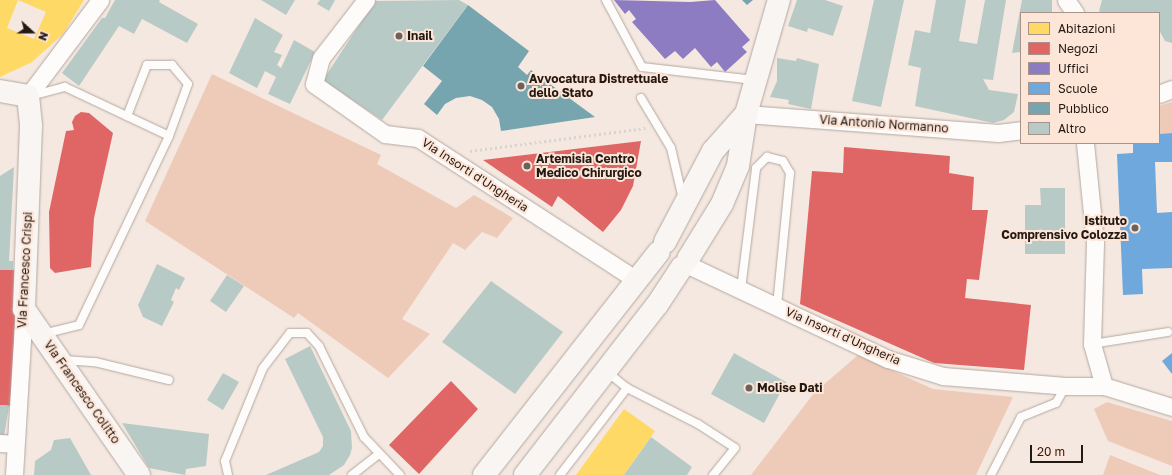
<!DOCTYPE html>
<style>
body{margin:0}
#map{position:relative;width:1172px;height:475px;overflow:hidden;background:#f5e8e0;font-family:"Golos Text",sans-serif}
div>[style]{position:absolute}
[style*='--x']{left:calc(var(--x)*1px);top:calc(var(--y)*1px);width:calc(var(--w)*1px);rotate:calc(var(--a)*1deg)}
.green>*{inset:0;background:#eecbb8}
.homes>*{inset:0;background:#ffd966}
.shops>*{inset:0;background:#e06666}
.offices>*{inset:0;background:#8e7cc3}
.schools>*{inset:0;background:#6fa8dc}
.public>*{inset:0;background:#76a5af}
.building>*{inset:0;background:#b8cac6}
.path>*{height:2.5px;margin-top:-1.25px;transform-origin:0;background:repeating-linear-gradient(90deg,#d7d4d2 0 2px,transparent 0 5px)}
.roads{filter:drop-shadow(0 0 1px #b2a8a1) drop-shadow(0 0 1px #b2a8a1)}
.lane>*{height:8px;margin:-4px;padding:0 4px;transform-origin:4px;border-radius:4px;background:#fefcfa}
.street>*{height:17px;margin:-8.5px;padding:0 8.5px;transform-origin:8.5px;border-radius:8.5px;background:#fefcfa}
.secondary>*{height:22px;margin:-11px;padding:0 11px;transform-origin:11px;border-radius:11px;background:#f9f5f2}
.dots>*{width:11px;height:11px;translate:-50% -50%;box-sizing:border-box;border:2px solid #fde5d8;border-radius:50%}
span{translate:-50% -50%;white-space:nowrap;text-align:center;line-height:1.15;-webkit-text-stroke:4px #fde5d8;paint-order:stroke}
.poi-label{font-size:12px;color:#241a14;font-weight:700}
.left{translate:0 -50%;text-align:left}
.right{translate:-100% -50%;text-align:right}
.street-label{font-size:12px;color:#241a14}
.legend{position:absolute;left:1020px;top:12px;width:140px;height:132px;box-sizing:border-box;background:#fde5d8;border:1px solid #a6948a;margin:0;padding:5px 7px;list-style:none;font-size:12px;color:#241a14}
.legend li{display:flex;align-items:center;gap:8px;height:20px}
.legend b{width:20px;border:1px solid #a6948a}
.north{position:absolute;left:12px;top:12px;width:40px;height:40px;-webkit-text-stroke:3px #fde5d8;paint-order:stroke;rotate:111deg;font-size:11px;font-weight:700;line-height:16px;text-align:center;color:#241a14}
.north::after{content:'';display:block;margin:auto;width:14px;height:18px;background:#241a14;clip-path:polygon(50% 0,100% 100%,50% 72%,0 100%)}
.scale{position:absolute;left:1030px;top:445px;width:53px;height:18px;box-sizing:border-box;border:2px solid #241a14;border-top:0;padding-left:5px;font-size:12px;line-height:14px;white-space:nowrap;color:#241a14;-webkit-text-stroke:3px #fde5d8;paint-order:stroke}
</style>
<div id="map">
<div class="green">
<div style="clip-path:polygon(212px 74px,381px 155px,377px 164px,456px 208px,474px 195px,513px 218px,497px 238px,482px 232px,465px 250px,453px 243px,402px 319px,430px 334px,388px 378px,298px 313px,294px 318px,145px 221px)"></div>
<div style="clip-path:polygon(1172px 102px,1172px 133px,1159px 134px,1159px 106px)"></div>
<div style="clip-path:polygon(858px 355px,933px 389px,1013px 397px,976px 475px,751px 475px,814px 393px)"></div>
<div style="clip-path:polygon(1107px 402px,1172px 421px,1172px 466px,1108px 441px,1094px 409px)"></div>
<div style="clip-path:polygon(1110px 455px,1160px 475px,1103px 475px)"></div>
</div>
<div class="homes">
<div style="clip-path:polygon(evenodd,0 0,84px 0,63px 34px,32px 62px,0 77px,0 0,18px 0,46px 12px,34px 39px,7px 28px,18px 0)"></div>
<div style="clip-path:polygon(624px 409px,655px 431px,624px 475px,576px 475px)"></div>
</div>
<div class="shops">
<div style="clip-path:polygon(81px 112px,89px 113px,113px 133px,94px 218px,91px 267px,55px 273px,50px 268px,49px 212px,66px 131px,74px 130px,72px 122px,75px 116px)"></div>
<div style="clip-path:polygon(641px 141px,633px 186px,621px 210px,603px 232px,558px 196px,552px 207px,483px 160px)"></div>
<div style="clip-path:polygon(844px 147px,950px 156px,949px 173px,974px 177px,972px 210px,988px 210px,979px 280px,967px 279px,965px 298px,1031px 305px,1024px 370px,934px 363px,800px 304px,812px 171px,843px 173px)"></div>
<div style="clip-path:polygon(0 270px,16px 270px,13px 406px,0 405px)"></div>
<div style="clip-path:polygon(451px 381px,478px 409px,419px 474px,389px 445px)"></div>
</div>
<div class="offices">
<div style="clip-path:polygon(614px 0,690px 2px,715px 0,750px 40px,742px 47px,747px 52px,725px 72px,717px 62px,711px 67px,695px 48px,683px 59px,675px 51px,665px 59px,632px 22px,636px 19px,629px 10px,625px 14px)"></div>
</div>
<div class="schools">
<div style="clip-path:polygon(1172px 133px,1172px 162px,1155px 162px,1157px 213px,1172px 212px,1172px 268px,1142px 269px,1143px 294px,1123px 295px,1117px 154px,1133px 153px,1133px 143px,1159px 143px,1159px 134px)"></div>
<div style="clip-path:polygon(1172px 353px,1172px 374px,1162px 361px)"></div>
</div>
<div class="public">
<div style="clip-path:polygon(742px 0,753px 0,747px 5px)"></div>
<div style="clip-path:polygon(468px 5px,529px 51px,518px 67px,527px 75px,531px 70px,595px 117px,501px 131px,499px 119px,492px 107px,482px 100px,470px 96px,456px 98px,445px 104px,437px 115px,424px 104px,442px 81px,423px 66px)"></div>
</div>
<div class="building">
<div style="clip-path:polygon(115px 0,160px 0,159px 2px,198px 24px,187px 43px,142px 19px,134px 34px,119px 26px,79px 86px,62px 73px,102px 18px,105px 18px)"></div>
<div style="clip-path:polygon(261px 0,295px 0,286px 15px)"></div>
<div style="clip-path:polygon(320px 0,335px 0,329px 11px,317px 4px)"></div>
<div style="clip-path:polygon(459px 0,468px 5px,382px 120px,323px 80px,375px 1px)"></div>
<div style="clip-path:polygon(797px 0,825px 0,843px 6px,833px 36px,808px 28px,807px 32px,788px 26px)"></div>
<div style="clip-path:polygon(874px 0,904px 0,881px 107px,852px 101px)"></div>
<div style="clip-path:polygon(936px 0,966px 0,959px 41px,977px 44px,985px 0,1006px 0,993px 80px,983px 79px,989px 90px,1018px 94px,1014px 112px,1004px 120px,993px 123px,915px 106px,921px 68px,908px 65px,915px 30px,930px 33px)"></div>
<div style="clip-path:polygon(1022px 0,1052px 0,1052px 13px,1021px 13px,1021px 52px,1012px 53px)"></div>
<div style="clip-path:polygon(1102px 0,1172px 0,1172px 43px,1165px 41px,1159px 30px,1159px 13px,1102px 13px,1099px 11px)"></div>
<div style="clip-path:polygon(255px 18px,283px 35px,274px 52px,282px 55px,277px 65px,281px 68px,294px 40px,315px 52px,290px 104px,268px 94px,276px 77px,265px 71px,257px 88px,229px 73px)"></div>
<div style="clip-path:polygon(777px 58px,796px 61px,797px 58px,819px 64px,811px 109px,788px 104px,789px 100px,770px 97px,777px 81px)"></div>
<div style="clip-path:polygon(14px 167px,9px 261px,13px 261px,13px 270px,0 270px,0 176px)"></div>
<div style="clip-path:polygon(1040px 188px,1065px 188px,1065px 254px,1025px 254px,1025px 205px,1041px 205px)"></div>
<div style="clip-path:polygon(157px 264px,185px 278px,179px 290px,176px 288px,171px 300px,174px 302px,162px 326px,143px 317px,138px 305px)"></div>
<div style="clip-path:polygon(227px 275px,244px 286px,226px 312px,210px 301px)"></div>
<div style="clip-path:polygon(491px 281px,563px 332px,515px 394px,442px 342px)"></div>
<div style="clip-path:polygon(310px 346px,351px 431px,352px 448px,350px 455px,344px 465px,329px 475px,266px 475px,319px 452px,323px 446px,323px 437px,285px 359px)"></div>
<div style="clip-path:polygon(734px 353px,786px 382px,764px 423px,711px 394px)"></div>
<div style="clip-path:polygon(223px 373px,239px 382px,223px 410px,207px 400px)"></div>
<div style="clip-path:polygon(0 405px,9px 406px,4px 437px,0 436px)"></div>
<div style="clip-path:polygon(122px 423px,209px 434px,206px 466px,186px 469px,185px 475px,149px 468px)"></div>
<div style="clip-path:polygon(651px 437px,692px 467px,687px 475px,624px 475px)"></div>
<div style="clip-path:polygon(70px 438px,91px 475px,34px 475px,35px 461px,51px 450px,54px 440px)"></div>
</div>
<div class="path">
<div style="--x:470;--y:151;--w:177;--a:-7.5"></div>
</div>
<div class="roads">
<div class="lane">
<div style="--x:606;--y:0;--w:76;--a:61.8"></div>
<div style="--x:642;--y:67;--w:113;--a:6.6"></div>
<div style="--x:31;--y:96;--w:35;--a:-15"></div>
<div style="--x:65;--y:87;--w:115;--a:25.2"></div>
<div style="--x:169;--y:136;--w:55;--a:-69.9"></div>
<div style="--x:188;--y:84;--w:25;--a:-130"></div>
<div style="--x:172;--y:65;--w:25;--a:180"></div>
<div style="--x:147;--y:65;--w:55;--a:111.4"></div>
<div style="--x:641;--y:98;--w:58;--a:59"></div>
<div style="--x:671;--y:148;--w:52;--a:76.8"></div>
<div style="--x:741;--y:289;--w:122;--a:-82.9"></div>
<div style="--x:756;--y:168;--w:16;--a:-45"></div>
<div style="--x:767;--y:157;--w:16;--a:14"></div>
<div style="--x:783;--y:161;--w:14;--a:60"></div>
<div style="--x:790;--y:173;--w:134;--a:95.6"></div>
<div style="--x:43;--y:334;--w:37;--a:-14"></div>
<div style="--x:79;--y:325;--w:209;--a:-64.5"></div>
<div style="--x:1092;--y:344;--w:77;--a:-9"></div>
<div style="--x:64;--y:360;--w:31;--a:4"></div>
<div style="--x:95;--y:362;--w:76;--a:13.7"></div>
<div style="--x:606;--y:371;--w:27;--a:39"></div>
<div style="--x:627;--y:388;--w:80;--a:26.9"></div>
<div style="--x:698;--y:424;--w:44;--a:33"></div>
<div style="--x:735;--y:448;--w:35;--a:129"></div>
<div style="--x:228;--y:475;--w:14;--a:-102"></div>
<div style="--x:225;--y:461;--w:100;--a:-67.8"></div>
<div style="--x:263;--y:368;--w:44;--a:-52.4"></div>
<div style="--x:290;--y:333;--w:17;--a:0"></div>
<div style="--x:307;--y:333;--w:18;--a:47"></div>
<div style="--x:319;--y:346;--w:102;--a:63.7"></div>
<div style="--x:364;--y:437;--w:52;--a:46.5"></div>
<div style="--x:352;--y:475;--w:34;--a:-38"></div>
<div style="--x:560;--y:475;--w:110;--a:-52.4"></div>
<div style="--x:991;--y:475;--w:65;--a:-62.7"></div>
<div style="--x:1021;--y:417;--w:38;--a:-22"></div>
<div style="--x:1056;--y:403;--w:20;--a:-60"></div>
</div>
<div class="street">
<div style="--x:366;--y:0;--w:73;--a:127.8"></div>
<div style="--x:321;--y:58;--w:27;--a:105"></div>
<div style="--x:314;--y:84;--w:87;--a:35.2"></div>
<div style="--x:385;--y:134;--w:33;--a:7"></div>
<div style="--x:418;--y:138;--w:261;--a:33"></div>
<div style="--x:1066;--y:0;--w:16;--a:55"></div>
<div style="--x:1159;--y:94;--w:14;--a:-21"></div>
<div style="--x:28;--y:96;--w:120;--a:-53.1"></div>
<div style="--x:746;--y:114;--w:253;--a:4.3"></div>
<div style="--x:998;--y:133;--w:23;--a:-7"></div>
<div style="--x:1085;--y:143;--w:100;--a:84.3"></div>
<div style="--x:1095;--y:243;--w:101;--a:91.7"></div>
<div style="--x:1092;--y:344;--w:44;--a:74.1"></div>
<div style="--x:686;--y:264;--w:223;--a:25.2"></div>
<div style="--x:888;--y:359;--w:58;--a:17.2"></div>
<div style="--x:943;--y:376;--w:123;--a:4.6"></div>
<div style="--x:1066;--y:386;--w:38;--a:0"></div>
<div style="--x:1104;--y:386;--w:71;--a:17.2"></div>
<div style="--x:0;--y:443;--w:15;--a:4"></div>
<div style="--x:14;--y:475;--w:166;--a:-86.6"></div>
</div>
<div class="secondary">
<div style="--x:0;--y:91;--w:28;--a:10"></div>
<div style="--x:28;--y:96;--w:30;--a:84"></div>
<div style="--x:31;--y:126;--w:183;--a:92.2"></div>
<div style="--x:24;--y:309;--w:202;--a:55.3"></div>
<div style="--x:665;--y:242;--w:103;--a:-62.2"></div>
<div style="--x:713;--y:151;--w:50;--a:-48.3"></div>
<div style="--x:688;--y:259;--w:65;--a:-58.3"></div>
<div style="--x:722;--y:204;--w:41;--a:-67.2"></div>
<div style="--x:738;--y:166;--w:53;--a:-81.3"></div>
<div style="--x:746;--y:114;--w:119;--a:-73.9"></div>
<div style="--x:484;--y:475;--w:283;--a:-51.9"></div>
<div style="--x:525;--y:475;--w:215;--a:-52.2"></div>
<div style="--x:657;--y:305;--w:45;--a:-56.7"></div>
</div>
</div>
<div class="dots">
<div style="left:399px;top:36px;background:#6d625b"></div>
<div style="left:521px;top:86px;background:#6d625b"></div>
<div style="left:527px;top:166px;background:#6d625b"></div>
<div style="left:1135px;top:228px;background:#6d625b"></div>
<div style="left:749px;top:388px;background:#6d625b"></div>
</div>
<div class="poi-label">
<span class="left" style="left:407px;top:36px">Inail</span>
<span class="left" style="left:529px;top:86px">Avvocatura Distrettuale<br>dello Stato</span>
<span class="left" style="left:536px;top:166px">Artemisia Centro<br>Medico Chirurgico</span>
<span class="right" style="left:1127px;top:228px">Istituto<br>Comprensivo Colozza</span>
<span class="left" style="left:757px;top:388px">Molise Dati</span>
</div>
<div class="street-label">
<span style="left:884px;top:124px;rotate:4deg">Via Antonio Normanno</span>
<span style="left:475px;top:175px;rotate:33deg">Via Insorti d'Ungheria</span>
<span style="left:25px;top:270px;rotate:-87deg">Via Francesco Crispi</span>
<span style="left:843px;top:336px;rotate:24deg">Via Insorti d'Ungheria</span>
<span style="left:82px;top:392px;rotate:55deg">Via Francesco Colitto</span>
</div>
<ul class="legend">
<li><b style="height:11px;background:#ffd966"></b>Abitazioni</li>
<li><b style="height:11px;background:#e06666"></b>Negozi</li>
<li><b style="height:11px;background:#8e7cc3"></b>Uffici</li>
<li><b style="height:11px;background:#6fa8dc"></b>Scuole</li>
<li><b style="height:11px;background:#76a5af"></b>Pubblico</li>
<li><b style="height:11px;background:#b8cac6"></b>Altro</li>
</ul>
<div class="north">N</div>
<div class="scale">20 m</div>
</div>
